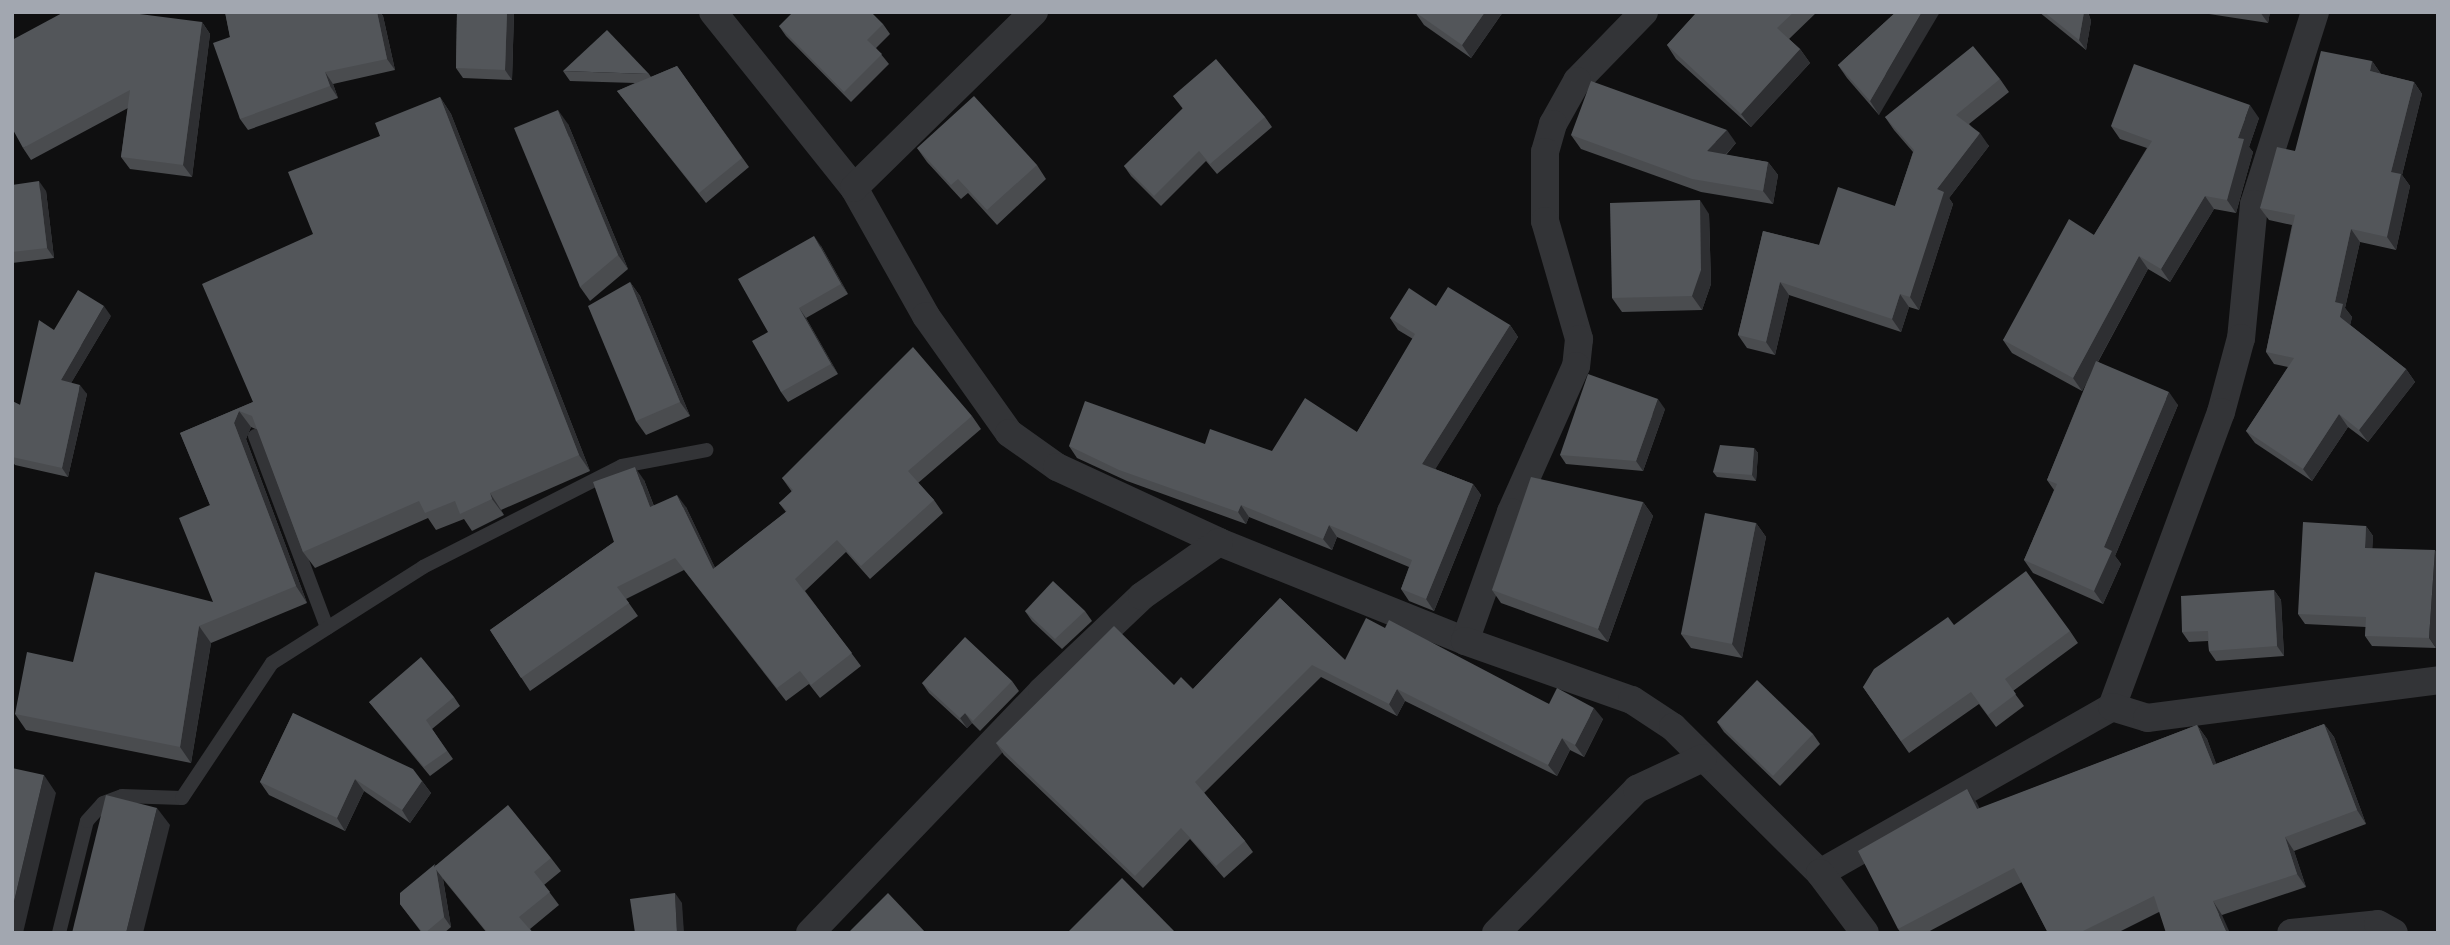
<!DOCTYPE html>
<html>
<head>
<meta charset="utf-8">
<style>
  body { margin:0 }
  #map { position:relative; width:2450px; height:945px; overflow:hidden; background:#0f0f10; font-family:Commissioner,sans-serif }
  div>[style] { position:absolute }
  .service>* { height:14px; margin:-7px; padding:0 7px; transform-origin:7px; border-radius:7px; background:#333437 }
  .minor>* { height:28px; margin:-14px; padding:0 14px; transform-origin:14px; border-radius:14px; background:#333437 }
  .wall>* { inset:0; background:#4a4c4f }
  .shaded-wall>* { inset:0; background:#2e2f32 }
  .building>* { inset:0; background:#53565a }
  span { translate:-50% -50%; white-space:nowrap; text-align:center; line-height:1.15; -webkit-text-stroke:6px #0a0a0b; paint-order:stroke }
  .frame { position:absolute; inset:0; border:14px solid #a2a7b0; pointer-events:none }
</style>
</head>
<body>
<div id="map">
  <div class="service">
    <div style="left:255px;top:436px;width:205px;rotate:69.4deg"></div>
    <div style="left:59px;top:933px;width:115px;rotate:-76deg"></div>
    <div style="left:87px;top:821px;width:24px;rotate:-48deg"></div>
    <div style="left:103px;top:803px;width:20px;rotate:-20deg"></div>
    <div style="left:122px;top:796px;width:60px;rotate:1.9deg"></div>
    <div style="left:182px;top:798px;width:162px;rotate:-56.3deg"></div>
    <div style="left:272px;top:663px;width:179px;rotate:-32.4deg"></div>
    <div style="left:423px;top:567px;width:223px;rotate:-26.9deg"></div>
    <div style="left:622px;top:466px;width:86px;rotate:-10.7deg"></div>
  </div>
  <div class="minor">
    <div style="left:713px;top:12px;width:226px;rotate:51.3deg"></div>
    <div style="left:854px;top:188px;width:147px;rotate:60.6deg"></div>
    <div style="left:926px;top:316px;width:143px;rotate:54.6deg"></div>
    <div style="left:1009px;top:433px;width:59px;rotate:35.3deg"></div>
    <div style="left:1057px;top:467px;width:179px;rotate:24.8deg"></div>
    <div style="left:1219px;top:542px;width:265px;rotate:21.9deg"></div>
    <div style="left:1644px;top:12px;width:96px;rotate:134.2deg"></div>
    <div style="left:1577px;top:81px;width:49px;rotate:119.2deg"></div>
    <div style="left:1553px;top:124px;width:29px;rotate:106deg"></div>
    <div style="left:1545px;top:152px;width:69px;rotate:90deg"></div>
    <div style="left:1545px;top:221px;width:123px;rotate:73.9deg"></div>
    <div style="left:1579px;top:339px;width:27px;rotate:96deg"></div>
    <div style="left:1576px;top:366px;width:160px;rotate:114deg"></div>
    <div style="left:1511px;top:512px;width:137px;rotate:109.6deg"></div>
    <div style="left:1465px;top:641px;width:177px;rotate:19.5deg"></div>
    <div style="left:1632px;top:700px;width:49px;rotate:33.4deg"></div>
    <div style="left:1673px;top:727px;width:207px;rotate:44.8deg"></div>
    <div style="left:1820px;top:873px;width:336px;rotate:-29.6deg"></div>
    <div style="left:2315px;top:12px;width:201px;rotate:107.6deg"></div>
    <div style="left:2254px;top:204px;width:135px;rotate:95.5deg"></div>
    <div style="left:2241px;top:338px;width:77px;rotate:105.1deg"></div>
    <div style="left:2221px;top:412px;width:314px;rotate:110.3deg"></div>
    <div style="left:2112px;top:707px;width:37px;rotate:17deg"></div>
    <div style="left:2147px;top:718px;width:293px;rotate:-7.4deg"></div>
    <div style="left:854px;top:188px;width:252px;rotate:-44.4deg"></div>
    <div style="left:1820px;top:873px;width:75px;rotate:53.1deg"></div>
    <div style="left:810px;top:933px;width:335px;rotate:-46.2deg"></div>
    <div style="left:1042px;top:691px;width:138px;rotate:-43.5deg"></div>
    <div style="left:1142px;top:596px;width:94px;rotate:-35deg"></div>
    <div style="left:1496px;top:933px;width:202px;rotate:-45.6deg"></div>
    <div style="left:1637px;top:789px;width:73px;rotate:-25.2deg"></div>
    <div style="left:2291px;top:933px;width:87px;rotate:-5.9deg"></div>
    <div style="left:2378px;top:924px;width:18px;rotate:29deg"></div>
  </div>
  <div class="wall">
    <div style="clip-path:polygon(225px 12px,380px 12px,383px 16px,395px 70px,333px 84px,338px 98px,248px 130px,240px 119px,230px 37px)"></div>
    <div style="clip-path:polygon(457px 12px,514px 12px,512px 80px,463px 78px,456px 68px)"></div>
    <div style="clip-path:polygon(1415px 12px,1503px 12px,1471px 58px,1424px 25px)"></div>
    <div style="clip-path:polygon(1697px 12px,1817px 12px,1789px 39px,1800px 49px,1810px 63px,1751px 127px,1676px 59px,1667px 45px)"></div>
    <div style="clip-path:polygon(1896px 12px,1879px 115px,1847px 78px,1838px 65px)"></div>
    <div style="clip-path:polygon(2039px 12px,2088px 12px,2091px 21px,2086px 50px)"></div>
    <div style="clip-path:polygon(2196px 12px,2270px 12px,2268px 23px)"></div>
    <div style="clip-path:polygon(202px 22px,210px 34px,192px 177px,130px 169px,121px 157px,128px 108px,31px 160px,23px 148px)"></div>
    <div style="clip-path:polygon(883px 24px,890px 34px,876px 48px,889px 64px,851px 102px,786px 36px,779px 26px)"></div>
    <div style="clip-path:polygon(2372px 61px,2381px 74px,2414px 82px,2422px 94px,2402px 175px,2410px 186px,2396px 250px,2360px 242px,2345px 308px,2352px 317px,2350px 325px,2406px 369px,2415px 382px,2368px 442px,2348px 427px,2312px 481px,2255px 443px,2246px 431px,2288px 367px,2274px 364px,2266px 352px,2292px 225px,2269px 220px,2260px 208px,2295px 151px)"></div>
    <div style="clip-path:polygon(677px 66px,749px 167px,706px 203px,617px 91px,635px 83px,570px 81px,563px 71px,649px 74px,651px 77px)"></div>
    <div style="clip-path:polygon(2000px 79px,2009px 92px,1969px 124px,1989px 146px,1949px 198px,1953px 204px,1919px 310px,1909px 307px,1901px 332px,1789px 295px,1775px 355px,1747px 348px,1738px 335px,1763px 231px,1819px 245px,1895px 206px,1913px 152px,1894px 130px,1885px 117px)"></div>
    <div style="clip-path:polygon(1173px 96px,1265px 117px,1272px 127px,1217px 174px,1206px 161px,1161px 206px,1131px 176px,1124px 166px,1183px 109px)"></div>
    <div style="clip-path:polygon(440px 97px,451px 114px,590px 471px,501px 510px,504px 515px,472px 531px,464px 519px,436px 530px,428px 518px,315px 568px,303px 552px,258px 430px,251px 427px,246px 439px,307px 603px,211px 643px,191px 763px,26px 730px,15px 714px,73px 662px,213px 602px,210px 505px,180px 433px,253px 402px,313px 234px,380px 136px)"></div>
    <div style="clip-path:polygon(2259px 118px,2249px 147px,2253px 152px,2236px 213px,2214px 209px,2170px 282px,2148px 269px,2098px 362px,2178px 405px,2115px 556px,2121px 564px,2103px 604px,2033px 573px,2024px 560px,2054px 490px,2047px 480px,2088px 379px,2082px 391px,2012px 353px,2003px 340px,2094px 235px,2147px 148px,2120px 139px,2111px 126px)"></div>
    <div style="clip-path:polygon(568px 124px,628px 269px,590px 301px,580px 287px)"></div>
    <div style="clip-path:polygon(1571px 135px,1736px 143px,1726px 155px,1768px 162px,1778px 175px,1773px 204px,1701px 192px,1581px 149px)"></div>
    <div style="clip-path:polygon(917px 148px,1037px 165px,1046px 179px,997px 225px,968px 193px,961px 199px,927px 162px)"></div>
    <div style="clip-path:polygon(12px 185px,46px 191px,54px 258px,12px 263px)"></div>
    <div style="clip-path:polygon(1709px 214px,1711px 284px,1702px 310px,1622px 312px,1612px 298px)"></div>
    <div style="clip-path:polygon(821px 246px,848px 294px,806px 318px,838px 374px,788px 402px,781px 392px,768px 332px)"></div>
    <div style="clip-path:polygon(630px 282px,640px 296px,690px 416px,646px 435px,636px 421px)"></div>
    <div style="clip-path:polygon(1436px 306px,1510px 325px,1518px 337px,1435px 469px,1473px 484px,1481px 495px,1434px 611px,1409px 601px,1401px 589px,1409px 567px,1337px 537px,1332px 550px,1249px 517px,1246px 524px,1127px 481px,1077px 458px,1069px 446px,1272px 451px,1357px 432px,1413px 339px,1398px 330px,1390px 318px)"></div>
    <div style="clip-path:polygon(111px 316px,71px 383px,87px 394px,68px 477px,15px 465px,12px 461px,12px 401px,20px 405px)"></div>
    <div style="clip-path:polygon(1665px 409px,1643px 471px,1566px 464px,1560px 455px)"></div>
    <div style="clip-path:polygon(972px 416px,981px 429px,918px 483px,934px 500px,943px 513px,870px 579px,846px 552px,805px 591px,861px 666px,820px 698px,809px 684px,786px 701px,684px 570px,626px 599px,638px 616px,530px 691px,490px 630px,614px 542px,644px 480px,654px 506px,686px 507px,715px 568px,786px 512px,779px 503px,792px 492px,782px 478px)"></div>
    <div style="clip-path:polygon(1754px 448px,1758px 453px,1756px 481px,1717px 477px,1713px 472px)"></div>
    <div style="clip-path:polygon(1643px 502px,1653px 516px,1608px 642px,1501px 603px,1492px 590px)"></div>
    <div style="clip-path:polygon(1756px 523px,1766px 537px,1742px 658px,1691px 648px,1681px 634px)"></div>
    <div style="clip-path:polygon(2366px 526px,2373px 536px,2372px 549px,2436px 648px,2372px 646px,2365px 636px,2366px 627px,2305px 624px,2298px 614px)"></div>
    <div style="clip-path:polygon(2274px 590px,2281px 600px,2284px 656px,2216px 661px,2209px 651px,2208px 641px,2189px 642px,2182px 632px)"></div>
    <div style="clip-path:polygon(1280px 598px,1345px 660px,1549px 704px,1603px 719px,1584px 757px,1570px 750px,1557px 776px,1405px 701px,1397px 716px,1321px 677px,1204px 793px,1245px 841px,1253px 852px,1224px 878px,1190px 839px,1143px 888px,1004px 755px,996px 743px,1174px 685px,1193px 689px)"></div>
    <div style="clip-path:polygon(1025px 611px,1085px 611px,1092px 621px,1062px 649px,1032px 621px)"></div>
    <div style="clip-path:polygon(1954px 625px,2070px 631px,2078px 643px,2013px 691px,2024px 706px,1996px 727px,1979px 704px,1909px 753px,1863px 687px)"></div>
    <div style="clip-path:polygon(1012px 681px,1019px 691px,980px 731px,972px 723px,967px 728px,929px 693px,922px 683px)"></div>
    <div style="clip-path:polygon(454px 697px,460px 706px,432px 729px,453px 759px,430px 776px,369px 702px)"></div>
    <div style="clip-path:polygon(293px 713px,422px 781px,431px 793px,410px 823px,364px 791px,345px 831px,269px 795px,260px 782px)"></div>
    <div style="clip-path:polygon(1717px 722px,1813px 734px,1820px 744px,1780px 786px,1724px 732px)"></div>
    <div style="clip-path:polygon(2324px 724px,2334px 737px,2366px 824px,2294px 851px,2306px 887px,2222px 915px,2159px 912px,2117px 933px,2048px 933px,2022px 882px,1926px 933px,1901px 933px,1898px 929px,1967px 789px,1979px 809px,2197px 725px,2207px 739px,2216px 764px)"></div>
    <div style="clip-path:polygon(551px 858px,561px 871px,544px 885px,559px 905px,530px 929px,533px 933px,487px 933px,443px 879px,451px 927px,444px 933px,422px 933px,400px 904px,436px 865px)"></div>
  </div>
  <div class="shaded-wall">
    <div style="clip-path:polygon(377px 12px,380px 12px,383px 16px,395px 70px,387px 59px)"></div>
    <div style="clip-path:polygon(507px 12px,514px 12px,512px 80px,505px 70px)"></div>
    <div style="clip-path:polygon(1485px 12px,1503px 12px,1471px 58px,1462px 45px)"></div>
    <div style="clip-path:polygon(1922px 12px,1940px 12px,1879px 115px,1870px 101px)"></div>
    <div style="clip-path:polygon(2084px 12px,2088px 12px,2091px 21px,2086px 50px,2079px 40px)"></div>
    <div style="clip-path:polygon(2260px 12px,2270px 12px,2268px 23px)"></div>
    <div style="clip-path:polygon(202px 22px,210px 34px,192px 177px,183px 165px)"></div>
    <div style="clip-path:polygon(1800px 49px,1810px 63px,1751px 127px,1741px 114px)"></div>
    <div style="clip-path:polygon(2372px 61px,2381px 74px,2370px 71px)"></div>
    <div style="clip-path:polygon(325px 72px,333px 84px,338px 98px,330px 86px)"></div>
    <div style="clip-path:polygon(2414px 82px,2422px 94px,2402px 175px,2410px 186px,2396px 250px,2387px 237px,2391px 172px)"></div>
    <div style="clip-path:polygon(440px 97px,451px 114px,590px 471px,579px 455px)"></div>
    <div style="clip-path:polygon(2250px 105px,2259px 118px,2249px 147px,2253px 152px,2236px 213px,2227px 200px,2238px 138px)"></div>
    <div style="clip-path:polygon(558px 110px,568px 124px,628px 269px,618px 255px)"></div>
    <div style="clip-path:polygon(1727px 130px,1736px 143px,1716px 165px,1707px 151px)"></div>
    <div style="clip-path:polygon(1980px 133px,1989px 146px,1949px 198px,1953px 204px,1919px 310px,1910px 297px,1937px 189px)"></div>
    <div style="clip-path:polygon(1768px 162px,1778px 175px,1773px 204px,1763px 191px)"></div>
    <div style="clip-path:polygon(39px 181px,46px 191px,54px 258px,47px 248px)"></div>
    <div style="clip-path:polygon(2205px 196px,2214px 209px,2170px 282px,2161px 269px)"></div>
    <div style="clip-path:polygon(1700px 200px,1709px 214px,1711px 284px,1702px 310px,1692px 296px)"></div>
    <div style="clip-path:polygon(2351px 229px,2360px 242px,2345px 308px,2352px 317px,2349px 330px,2340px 317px,2335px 302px)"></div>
    <div style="clip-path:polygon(814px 236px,821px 246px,848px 294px,841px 284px)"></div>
    <div style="clip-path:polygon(2139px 256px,2148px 269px,2082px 391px,2073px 378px)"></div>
    <div style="clip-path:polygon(630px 282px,640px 296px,690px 416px,680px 402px)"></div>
    <div style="clip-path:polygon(1780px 282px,1789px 295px,1775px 355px,1766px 342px)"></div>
    <div style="clip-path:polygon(1900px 294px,1909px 307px,1901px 332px,1892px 319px)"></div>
    <div style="clip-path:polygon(104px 306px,111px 316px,67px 390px,61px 380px)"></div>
    <div style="clip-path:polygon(799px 308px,806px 318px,838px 374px,831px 364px)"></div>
    <div style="clip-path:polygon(1510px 325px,1518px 337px,1431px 476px,1422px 464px)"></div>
    <div style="clip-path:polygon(2406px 369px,2415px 382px,2368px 442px,2359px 430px)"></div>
    <div style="clip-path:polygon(80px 385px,87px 394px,68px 477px,62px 468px)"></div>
    <div style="clip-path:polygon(2169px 392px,2178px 405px,2115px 556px,2121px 564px,2103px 604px,2094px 591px,2104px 547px)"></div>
    <div style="clip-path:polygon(1658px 399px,1665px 409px,1643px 471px,1636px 461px)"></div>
    <div style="clip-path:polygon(239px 411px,251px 427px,246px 439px,307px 603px,296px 586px,234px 423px)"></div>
    <div style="clip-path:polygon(2339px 414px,2348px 427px,2312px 481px,2303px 469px)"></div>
    <div style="clip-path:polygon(1754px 448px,1758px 453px,1756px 481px,1752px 475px)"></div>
    <div style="clip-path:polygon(635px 467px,644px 480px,659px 520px,650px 507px)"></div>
    <div style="clip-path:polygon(1473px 484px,1481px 495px,1434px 611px,1426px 599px)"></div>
    <div style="clip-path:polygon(490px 493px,501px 510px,504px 515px,492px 499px)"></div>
    <div style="clip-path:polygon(677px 495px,686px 507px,722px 582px,713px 569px)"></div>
    <div style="clip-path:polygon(1643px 502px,1653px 516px,1608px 642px,1598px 629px)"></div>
    <div style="clip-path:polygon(1241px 505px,1249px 517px,1246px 524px,1238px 512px)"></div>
    <div style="clip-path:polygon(1756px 523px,1766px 537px,1742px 658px,1732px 644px)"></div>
    <div style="clip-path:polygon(1329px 525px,1337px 537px,1332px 550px,1323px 539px)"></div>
    <div style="clip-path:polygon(2366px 526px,2373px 536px,2372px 558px,2365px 548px)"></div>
    <div style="clip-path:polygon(2435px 550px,2438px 554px,2438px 622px,2436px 648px,2429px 638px)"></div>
    <div style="clip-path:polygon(2274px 590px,2281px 600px,2284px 656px,2277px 646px)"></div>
    <div style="clip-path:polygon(199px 626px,211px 643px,191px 763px,180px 747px)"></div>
    <div style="clip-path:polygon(1397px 689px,1405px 701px,1397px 716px,1389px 704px)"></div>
    <div style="clip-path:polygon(1594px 708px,1603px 719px,1584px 757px,1575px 745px)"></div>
    <div style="clip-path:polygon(965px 713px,972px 723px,967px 728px,960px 718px)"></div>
    <div style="clip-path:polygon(2324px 724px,2334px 737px,2366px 824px,2357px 810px)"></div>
    <div style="clip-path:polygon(2197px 725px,2207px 739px,2222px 779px,2213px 765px)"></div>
    <div style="clip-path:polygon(1562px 738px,1570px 750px,1557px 776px,1548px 765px)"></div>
    <div style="clip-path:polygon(44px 775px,56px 793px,23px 933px,12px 933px,12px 910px)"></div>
    <div style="clip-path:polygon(355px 779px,364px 791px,345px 831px,337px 818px)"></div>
    <div style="clip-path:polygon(422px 781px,431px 793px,410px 823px,402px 810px)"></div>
    <div style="clip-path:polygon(1967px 789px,1977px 803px,1987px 823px,1977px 809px)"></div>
    <div style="clip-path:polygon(157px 808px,170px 825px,143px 933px,126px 933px)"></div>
    <div style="clip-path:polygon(2285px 837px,2294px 851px,2306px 887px,2297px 874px)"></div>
    <div style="clip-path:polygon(436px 869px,443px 879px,451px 927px,444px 917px)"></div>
    <div style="clip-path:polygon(675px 893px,682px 903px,684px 933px,677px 933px)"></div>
    <div style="clip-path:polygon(2213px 901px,2222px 915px,2230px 933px,2227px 933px)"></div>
  </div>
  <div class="building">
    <div style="clip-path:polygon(64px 12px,124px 12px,202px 22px,183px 165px,121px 157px,130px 90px,23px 148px,12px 128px,12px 40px)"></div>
    <div style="clip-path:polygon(225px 12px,377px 12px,387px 59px,325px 72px,330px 86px,240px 119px,213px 43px,230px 37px)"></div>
    <div style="clip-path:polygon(457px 12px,507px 12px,505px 70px,456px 68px)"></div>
    <div style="clip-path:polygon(793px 12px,871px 12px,883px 24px,867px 40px,882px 54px,844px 92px,779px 26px)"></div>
    <div style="clip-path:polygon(1415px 12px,1485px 12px,1462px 45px)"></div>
    <div style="clip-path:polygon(1697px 12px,1794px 12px,1777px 28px,1800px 49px,1741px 114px,1667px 45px)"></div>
    <div style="clip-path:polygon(1896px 12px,1922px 12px,1870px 101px,1838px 65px)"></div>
    <div style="clip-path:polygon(2044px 12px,2084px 12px,2079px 40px)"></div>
    <div style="clip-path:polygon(607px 30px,649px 74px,563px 71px)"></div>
    <div style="clip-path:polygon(1973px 46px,2000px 79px,1956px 115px,1980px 133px,1937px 189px,1944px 192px,1910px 297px,1900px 294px,1892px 319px,1780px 282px,1766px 342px,1738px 335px,1763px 231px,1819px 245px,1838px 187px,1895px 206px,1914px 150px,1885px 117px)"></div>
    <div style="clip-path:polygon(2321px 51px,2372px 61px,2370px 71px,2414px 82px,2391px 172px,2401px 174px,2387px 237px,2351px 229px,2335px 302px,2343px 304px,2340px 317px,2406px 369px,2359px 430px,2339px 414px,2303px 469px,2246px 431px,2294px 358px,2266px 352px,2295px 215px,2260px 208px,2277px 147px,2295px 151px)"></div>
    <div style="clip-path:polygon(1216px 59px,1265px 117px,1210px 164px,1199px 151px,1154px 196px,1124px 166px,1183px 108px,1173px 96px)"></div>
    <div style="clip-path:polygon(2134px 64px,2250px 105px,2238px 138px,2244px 139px,2227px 200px,2205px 196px,2161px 269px,2139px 256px,2073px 378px,2003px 340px,2069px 219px,2094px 235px,2152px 141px,2111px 126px)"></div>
    <div style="clip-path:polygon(677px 66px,742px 158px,699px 193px,617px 91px)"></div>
    <div style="clip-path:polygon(1591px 81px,1727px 130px,1707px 151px,1768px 162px,1763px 191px,1692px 179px,1571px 135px)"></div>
    <div style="clip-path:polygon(974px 96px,1037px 165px,987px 210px,958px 179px,951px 185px,917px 148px)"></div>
    <div style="clip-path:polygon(440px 97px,579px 455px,490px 493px,492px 499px,460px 514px,455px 501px,425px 513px,419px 501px,303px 552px,252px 416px,239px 411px,234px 423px,296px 586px,199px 626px,180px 747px,15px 714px,27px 652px,73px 662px,95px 572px,213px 602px,179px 518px,210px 505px,180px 433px,253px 402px,202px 284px,313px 234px,288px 172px,380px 136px,375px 123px)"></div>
    <div style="clip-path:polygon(558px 110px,618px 255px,580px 287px,514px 128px)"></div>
    <div style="clip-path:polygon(39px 181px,47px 248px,12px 252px,12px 185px)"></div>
    <div style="clip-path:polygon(1700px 200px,1701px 270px,1692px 296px,1612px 298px,1610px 203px)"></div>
    <div style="clip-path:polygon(814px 236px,841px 284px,799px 308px,831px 364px,781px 392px,752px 341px,768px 332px,738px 279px)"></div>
    <div style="clip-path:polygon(630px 282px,680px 402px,636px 421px,588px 306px)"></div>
    <div style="clip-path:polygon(1448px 287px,1510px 325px,1422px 464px,1473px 484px,1426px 599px,1401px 589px,1412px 560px,1329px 525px,1323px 539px,1241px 505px,1238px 512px,1119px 470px,1069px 446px,1085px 401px,1205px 444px,1210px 429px,1272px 451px,1305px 398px,1357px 432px,1415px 334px,1390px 318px,1409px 288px,1436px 306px)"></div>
    <div style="clip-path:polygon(78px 290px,104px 306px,61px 380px,80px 385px,62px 468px,12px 457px,12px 401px,20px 405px,39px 320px,54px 330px)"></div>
    <div style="clip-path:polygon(913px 347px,972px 416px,908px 471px,934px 500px,861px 566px,837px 540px,795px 579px,852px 653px,811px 685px,800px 671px,777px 688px,675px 558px,617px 587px,629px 603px,521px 678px,490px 630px,614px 542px,593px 482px,635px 467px,650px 507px,677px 495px,713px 569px,787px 511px,779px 503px,793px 490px,782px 478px)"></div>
    <div style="clip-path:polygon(2096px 361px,2169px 392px,2104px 547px,2112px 551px,2094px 591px,2024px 560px,2057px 484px,2047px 480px)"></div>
    <div style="clip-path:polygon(1588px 374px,1658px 399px,1636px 461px,1560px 455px)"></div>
    <div style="clip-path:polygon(1720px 445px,1754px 448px,1752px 475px,1713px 472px)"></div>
    <div style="clip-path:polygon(1531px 477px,1643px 502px,1598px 629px,1492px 590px)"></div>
    <div style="clip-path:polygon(1705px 513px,1756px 523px,1732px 644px,1681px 634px)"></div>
    <div style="clip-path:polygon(2303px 522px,2366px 526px,2365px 548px,2435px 550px,2429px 638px,2365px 636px,2366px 617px,2298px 614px)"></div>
    <div style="clip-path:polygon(2026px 571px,2070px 631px,2005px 679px,2016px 694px,1988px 715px,1971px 692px,1901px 741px,1863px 687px,1874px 669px,1948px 617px,1954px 625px)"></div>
    <div style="clip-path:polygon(1053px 581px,1085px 611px,1055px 639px,1025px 611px)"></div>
    <div style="clip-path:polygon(2274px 590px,2277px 646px,2209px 651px,2208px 631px,2182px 632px,2181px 596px)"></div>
    <div style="clip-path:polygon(1280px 598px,1345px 660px,1366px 618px,1385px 628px,1389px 620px,1549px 704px,1557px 688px,1594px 708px,1575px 745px,1562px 738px,1548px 765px,1397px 689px,1389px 704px,1312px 665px,1195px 782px,1245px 841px,1216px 866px,1181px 828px,1135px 876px,996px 743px,1114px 626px,1174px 685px,1181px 677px,1193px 689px)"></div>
    <div style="clip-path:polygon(965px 637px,1012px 681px,973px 721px,965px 713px,960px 718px,922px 683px)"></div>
    <div style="clip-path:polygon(421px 657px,454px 697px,426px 720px,447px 751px,424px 767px,369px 702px)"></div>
    <div style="clip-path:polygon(1757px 680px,1813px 734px,1773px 776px,1717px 722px)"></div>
    <div style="clip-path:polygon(293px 713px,413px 769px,422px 781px,402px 810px,355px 779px,337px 818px,260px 782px)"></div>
    <div style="clip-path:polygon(2324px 724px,2357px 810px,2285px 837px,2297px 874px,2213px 901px,2227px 933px,2166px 933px,2154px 896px,2079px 933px,2048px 933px,2014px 868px,1898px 929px,1858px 851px,1967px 789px,1977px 809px,2197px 725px,2213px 765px)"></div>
    <div style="clip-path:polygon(12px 768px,44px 775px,12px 910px)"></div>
    <div style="clip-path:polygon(106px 795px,157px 808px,126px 933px,72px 933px)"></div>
    <div style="clip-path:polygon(508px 805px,551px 858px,534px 872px,550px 892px,519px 917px,533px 933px,488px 933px,434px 867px)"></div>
    <div style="clip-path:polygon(435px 864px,434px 867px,436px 868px,444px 917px,425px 933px,423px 933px,400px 904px,400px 893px)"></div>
    <div style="clip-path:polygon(1122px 878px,1174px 931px,1172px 933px,1067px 933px)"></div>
    <div style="clip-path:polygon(675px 893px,677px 933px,635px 933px,630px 899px)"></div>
    <div style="clip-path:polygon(888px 893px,926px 933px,848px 933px)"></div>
  </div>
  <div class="frame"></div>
</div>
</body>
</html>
